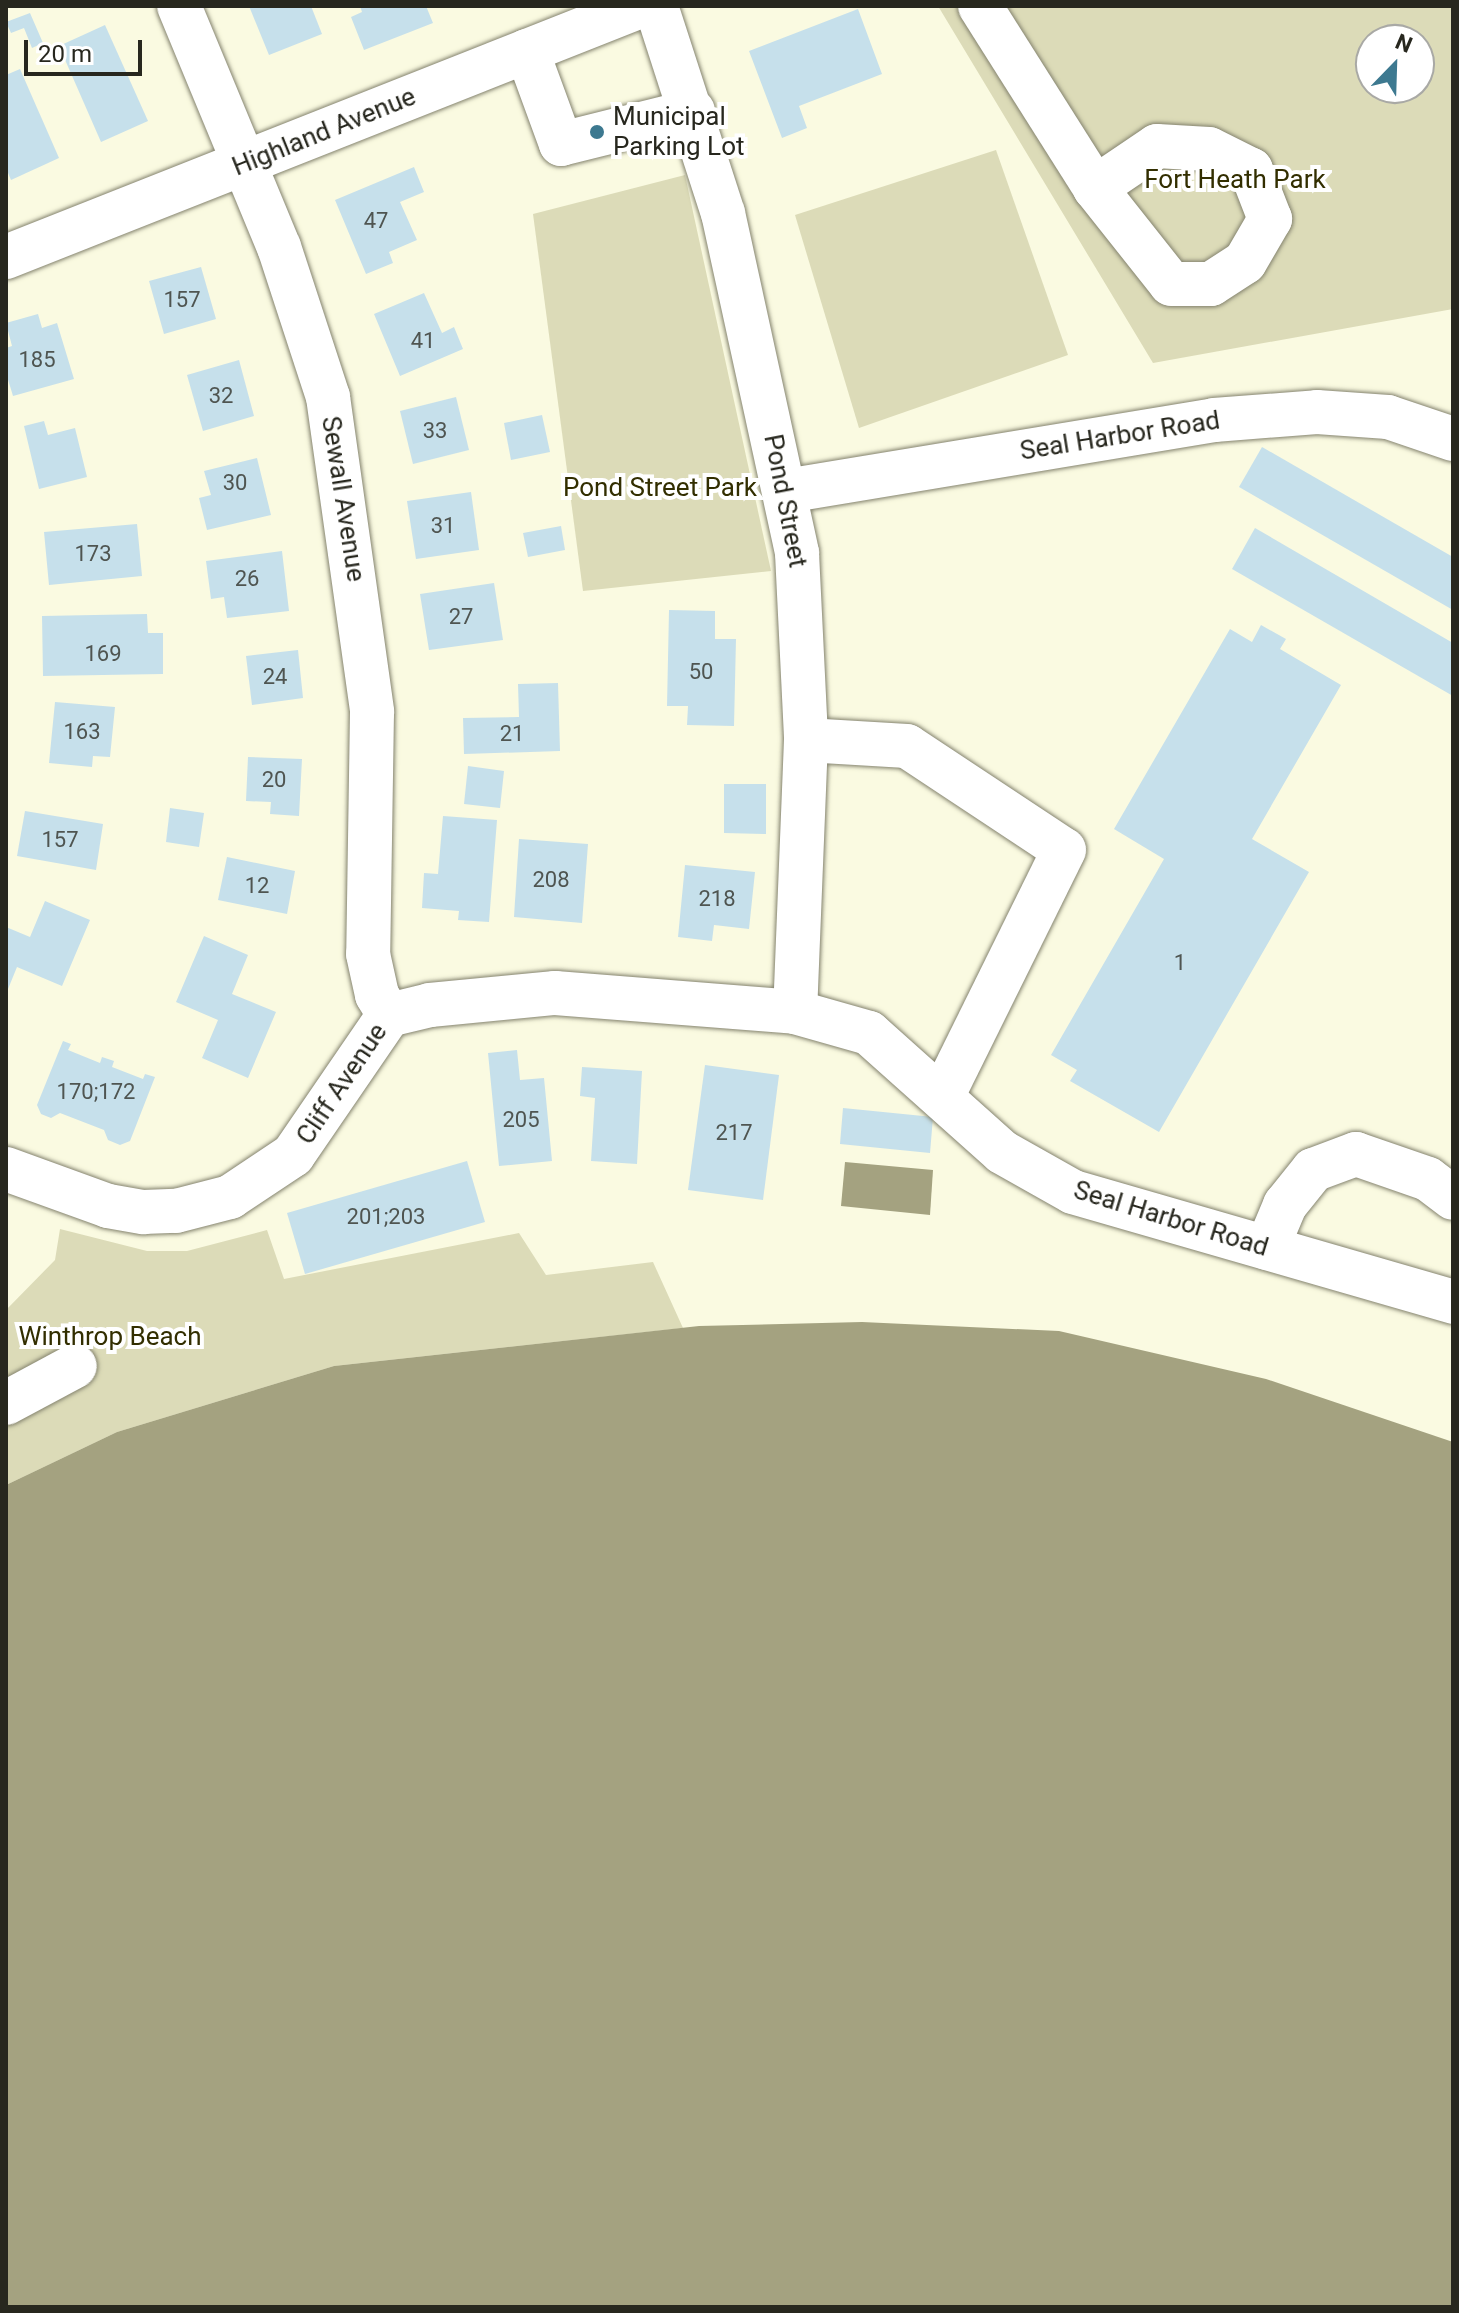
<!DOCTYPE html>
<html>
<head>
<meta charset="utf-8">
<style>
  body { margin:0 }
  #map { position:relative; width:1459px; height:2313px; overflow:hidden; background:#fafae1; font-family:Roboto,sans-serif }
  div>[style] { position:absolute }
  .green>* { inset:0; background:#dcdbb8 }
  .water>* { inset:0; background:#a4a280 }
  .building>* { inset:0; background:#c6e0eb }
  .roads { filter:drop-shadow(0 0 2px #84836e) drop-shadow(0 0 2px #84836e) }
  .minor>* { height:44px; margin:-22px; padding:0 22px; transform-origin:22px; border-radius:22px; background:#fff }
  .dots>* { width:22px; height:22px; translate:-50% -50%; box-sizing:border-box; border:4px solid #fff; border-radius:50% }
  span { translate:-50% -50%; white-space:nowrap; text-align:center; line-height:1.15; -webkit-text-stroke:8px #fff; paint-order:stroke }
  .number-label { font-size:22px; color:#4f5551 }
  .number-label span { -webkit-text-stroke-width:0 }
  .poi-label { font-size:26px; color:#27271e }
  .left { translate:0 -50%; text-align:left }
  .street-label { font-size:26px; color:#27271e }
  .park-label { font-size:26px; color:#322e00 }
  .frame { position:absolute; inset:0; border:8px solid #27271e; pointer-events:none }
  .north { position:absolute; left:1355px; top:24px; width:80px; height:80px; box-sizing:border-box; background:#fff; border:2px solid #a9a9a5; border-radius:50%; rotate:23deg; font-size:22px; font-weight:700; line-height:32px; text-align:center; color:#27271e }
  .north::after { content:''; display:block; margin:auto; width:28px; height:36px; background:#3d7990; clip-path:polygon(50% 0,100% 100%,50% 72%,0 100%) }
  .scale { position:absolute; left:24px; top:40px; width:118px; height:36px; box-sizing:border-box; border:4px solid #27271e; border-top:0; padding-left:10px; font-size:24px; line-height:28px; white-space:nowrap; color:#27271e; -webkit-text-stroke:6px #fff; paint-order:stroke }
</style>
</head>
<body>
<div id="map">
  <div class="green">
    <div style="clip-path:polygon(evenodd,938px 6px,1453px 6px,1453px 309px,1153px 363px,938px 6px,1371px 40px,1419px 40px,1419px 88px,1371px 88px,1371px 40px)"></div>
    <div style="clip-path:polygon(996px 150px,1068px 355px,859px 428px,795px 215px)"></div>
    <div style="clip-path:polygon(685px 175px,771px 571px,583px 591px,533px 214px)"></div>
    <div style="clip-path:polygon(60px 1229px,147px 1251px,187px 1251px,267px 1230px,284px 1279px,519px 1233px,546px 1275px,653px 1262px,683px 1328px,334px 1366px,117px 1432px,6px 1485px,6px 1310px,55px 1260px)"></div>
  </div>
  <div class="water">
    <div style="clip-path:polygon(845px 1162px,933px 1170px,930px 1215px,841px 1206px)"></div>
    <div style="clip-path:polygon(862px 1322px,1059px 1331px,1266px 1379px,1453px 1442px,1453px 2307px,6px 2307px,6px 1485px,117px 1432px,334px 1366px,699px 1326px)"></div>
  </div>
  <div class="building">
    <div style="clip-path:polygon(249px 6px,311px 6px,322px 34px,269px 55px)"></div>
    <div style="clip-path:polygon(360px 6px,426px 6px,433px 23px,364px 50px,351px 17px,362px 12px)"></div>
    <div style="clip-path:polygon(858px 9px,882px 74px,799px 106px,807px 128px,782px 138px,749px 51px)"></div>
    <div style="clip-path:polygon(30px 13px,43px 43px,32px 48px,24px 28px,11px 33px,6px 22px)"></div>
    <div style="clip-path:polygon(105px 25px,148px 121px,101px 142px,59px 46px)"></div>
    <div style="clip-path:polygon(20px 69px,59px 158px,11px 180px,6px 168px,6px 75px)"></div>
    <div style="clip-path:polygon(414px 167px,424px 192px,400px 202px,417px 240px,389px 252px,393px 263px,366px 274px,335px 200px)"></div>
    <div style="clip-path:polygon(201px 267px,216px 319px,164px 334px,149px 281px)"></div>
    <div style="clip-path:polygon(424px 293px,442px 333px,454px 327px,463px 349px,400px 376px,374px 314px)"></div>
    <div style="clip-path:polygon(38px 314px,42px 328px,57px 323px,74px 379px,13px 396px,6px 373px,6px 348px,12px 346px,6px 323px)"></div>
    <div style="clip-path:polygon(239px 360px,254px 416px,203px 431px,187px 375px)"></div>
    <div style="clip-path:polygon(456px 397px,469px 450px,413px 464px,400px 411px)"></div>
    <div style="clip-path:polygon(542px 415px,550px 452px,511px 460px,504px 423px)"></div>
    <div style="clip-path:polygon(44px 421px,48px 435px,75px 428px,87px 477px,39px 489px,24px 426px)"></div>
    <div style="clip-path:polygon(1262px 447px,1453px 557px,1453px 610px,1239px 487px)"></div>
    <div style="clip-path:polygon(257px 458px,271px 515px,207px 530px,199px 498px,211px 495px,204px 471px)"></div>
    <div style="clip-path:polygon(471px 492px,479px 550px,416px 559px,407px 501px)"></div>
    <div style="clip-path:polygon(137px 524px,142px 576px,49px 585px,44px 532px)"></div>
    <div style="clip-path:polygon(561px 526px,565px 550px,528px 557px,523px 533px)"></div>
    <div style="clip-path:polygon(1255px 528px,1453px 643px,1453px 696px,1232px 569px)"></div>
    <div style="clip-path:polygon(282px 551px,289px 611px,227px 618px,224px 597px,211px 599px,206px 561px)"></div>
    <div style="clip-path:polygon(494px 583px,503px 640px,429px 650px,420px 594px)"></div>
    <div style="clip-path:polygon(669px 610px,715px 611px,715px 639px,736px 639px,734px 726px,687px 725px,688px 706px,667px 706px)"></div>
    <div style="clip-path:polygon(147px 614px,148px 633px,163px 633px,163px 674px,43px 676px,42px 616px)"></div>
    <div style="clip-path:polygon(1261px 625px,1286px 639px,1280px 649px,1341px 685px,1252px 839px,1309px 872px,1159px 1132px,1070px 1081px,1077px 1070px,1051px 1055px,1164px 859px,1114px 829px,1230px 629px,1252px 642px)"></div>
    <div style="clip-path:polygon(298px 650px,303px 698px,252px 705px,246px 656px)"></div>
    <div style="clip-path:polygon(558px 683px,560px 751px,464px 754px,463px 718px,519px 717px,518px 684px)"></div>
    <div style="clip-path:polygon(55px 702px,115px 707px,110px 757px,93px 756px,92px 767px,49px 763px)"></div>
    <div style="clip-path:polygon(248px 757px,302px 759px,299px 816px,270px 814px,271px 802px,246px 801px)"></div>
    <div style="clip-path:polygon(468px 766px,504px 771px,500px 808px,464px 804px)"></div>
    <div style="clip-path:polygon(724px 784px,766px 784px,766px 834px,724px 833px)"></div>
    <div style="clip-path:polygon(170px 808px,204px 813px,199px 847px,166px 842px)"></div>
    <div style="clip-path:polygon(25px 811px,103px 824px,96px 870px,17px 856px)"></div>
    <div style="clip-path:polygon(443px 816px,497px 820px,489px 922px,458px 920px,459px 911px,422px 908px,424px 873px,438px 874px)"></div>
    <div style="clip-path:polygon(519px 839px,588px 844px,582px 923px,514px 917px)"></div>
    <div style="clip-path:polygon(227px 857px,295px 871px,287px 914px,218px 900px)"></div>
    <div style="clip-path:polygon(685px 865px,755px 872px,749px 929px,714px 925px,712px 941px,678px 937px)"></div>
    <div style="clip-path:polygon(45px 901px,90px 920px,62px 986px,17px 967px,6px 994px,6px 927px,30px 937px)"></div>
    <div style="clip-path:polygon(204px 936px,248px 955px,232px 994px,276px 1012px,248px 1078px,202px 1058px,218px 1020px,176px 1002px)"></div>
    <div style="clip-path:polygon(63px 1041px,71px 1044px,68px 1050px,100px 1063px,102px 1057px,114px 1061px,112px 1067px,143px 1079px,145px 1074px,155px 1077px,130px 1141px,120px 1145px,108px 1140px,104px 1130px,60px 1113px,51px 1118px,41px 1114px,37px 1105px)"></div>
    <div style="clip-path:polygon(517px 1050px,520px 1080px,544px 1078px,552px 1161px,499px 1166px,488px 1053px)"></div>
    <div style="clip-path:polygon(705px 1065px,779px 1075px,763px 1200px,688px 1190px)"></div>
    <div style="clip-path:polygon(582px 1067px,642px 1071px,637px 1164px,591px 1161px,595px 1098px,580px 1096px)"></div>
    <div style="clip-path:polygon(843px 1108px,933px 1117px,930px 1153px,840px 1144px)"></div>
    <div style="clip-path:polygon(467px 1161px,485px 1222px,305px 1274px,287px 1213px)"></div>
  </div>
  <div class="roads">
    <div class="minor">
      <div style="left:179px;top:6px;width:261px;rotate:67.5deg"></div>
      <div style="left:279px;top:247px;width:158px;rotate:71.9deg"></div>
      <div style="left:328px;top:397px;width:318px;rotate:82deg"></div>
      <div style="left:372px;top:712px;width:242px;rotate:90.9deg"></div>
      <div style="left:368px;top:954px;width:42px;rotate:77.6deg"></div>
      <div style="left:377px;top:995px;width:23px;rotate:59deg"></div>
      <div style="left:656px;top:6px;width:218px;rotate:72.1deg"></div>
      <div style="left:723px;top:213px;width:348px;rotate:77.7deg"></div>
      <div style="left:797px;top:553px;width:187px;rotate:87.2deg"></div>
      <div style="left:806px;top:740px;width:272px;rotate:92.3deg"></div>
      <div style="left:980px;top:6px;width:215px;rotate:57.7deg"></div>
      <div style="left:1095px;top:188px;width:122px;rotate:51.6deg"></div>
      <div style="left:1171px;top:284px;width:40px"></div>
      <div style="left:1211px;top:284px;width:40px;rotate:-32.9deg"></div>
      <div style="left:1245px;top:262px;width:50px;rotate:-59.8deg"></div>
      <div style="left:1270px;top:219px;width:53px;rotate:-111.2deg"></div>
      <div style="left:1251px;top:170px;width:47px;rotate:-153.4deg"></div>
      <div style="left:1209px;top:149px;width:52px;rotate:-176.7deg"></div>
      <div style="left:1157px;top:146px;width:75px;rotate:145.9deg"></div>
      <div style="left:527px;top:51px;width:99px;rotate:69.9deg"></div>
      <div style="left:561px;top:144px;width:136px;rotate:-14deg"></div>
      <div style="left:6px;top:257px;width:683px;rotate:-21.57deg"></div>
      <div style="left:786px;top:491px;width:434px;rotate:-9.4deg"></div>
      <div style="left:1214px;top:420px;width:103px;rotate:-4.4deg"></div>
      <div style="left:1317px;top:412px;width:71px;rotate:4deg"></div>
      <div style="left:1388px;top:417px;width:69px;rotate:18.7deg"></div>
      <div style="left:806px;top:740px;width:101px;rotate:3.4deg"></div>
      <div style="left:907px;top:746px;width:188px;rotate:33.5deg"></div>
      <div style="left:1064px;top:850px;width:273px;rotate:116.3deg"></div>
      <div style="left:6px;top:1169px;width:109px;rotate:19.9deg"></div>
      <div style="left:108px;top:1206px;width:36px;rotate:10deg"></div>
      <div style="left:143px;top:1212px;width:33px;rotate:-2deg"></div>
      <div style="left:176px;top:1211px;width:56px;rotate:-14.5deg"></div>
      <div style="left:230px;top:1197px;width:76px;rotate:-33.7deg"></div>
      <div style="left:293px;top:1155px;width:170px;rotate:-55.6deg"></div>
      <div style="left:389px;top:1015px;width:42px;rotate:-13.7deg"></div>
      <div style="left:430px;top:1005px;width:126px;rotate:-5.5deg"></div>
      <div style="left:555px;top:993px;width:241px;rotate:4.5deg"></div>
      <div style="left:795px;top:1012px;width:77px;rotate:15.8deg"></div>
      <div style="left:869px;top:1033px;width:178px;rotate:41.8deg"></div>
      <div style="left:1002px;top:1152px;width:81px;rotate:29.4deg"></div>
      <div style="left:1073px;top:1192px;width:396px;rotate:16.1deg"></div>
      <div style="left:1267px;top:1248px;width:47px;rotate:-67.3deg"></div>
      <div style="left:1285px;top:1205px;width:45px;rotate:-51.3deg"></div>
      <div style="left:1313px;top:1170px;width:46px;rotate:-20.4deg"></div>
      <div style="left:1356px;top:1154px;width:76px;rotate:19.1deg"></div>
      <div style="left:1428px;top:1179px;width:31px;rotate:37deg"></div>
      <div style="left:6px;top:1403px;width:78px;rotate:-28.2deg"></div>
    </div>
  </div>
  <div class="dots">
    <div style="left:597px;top:132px;background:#3d7990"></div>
  </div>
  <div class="number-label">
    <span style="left:376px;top:221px">47</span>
    <span style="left:182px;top:300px">157</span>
    <span style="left:423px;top:341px">41</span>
    <span style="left:37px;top:360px">185</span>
    <span style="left:221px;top:396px">32</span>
    <span style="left:435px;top:431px">33</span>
    <span style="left:235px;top:483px">30</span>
    <span style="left:443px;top:526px">31</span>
    <span style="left:93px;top:554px">173</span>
    <span style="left:247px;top:579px">26</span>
    <span style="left:461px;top:617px">27</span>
    <span style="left:103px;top:654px">169</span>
    <span style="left:701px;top:672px">50</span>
    <span style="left:275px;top:677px">24</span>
    <span style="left:82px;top:732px">163</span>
    <span style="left:512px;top:734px">21</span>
    <span style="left:274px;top:780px">20</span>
    <span style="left:60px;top:840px">157</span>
    <span style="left:551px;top:880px">208</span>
    <span style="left:257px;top:886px">12</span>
    <span style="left:717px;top:899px">218</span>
    <span style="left:1180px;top:963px">1</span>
    <span style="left:96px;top:1092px">170;172</span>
    <span style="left:521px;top:1120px">205</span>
    <span style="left:734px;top:1133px">217</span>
    <span style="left:386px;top:1217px">201;203</span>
  </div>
  <div class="poi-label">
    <span class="left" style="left:613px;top:132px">Municipal<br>Parking Lot</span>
  </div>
  <div class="street-label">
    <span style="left:324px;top:132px;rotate:-22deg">Highland Avenue</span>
    <span style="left:1120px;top:436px;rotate:-9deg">Seal Harbor Road</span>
    <span style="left:343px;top:499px;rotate:81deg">Sewall Avenue</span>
    <span style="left:785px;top:501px;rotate:79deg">Pond Street</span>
    <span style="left:342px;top:1084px;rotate:-56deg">Cliff Avenue</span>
    <span style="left:1171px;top:1219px;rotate:17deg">Seal Harbor Road</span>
  </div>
  <div class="park-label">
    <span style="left:1235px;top:180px">Fort Heath Park</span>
    <span style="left:660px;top:488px">Pond Street Park</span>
    <span style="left:110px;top:1337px">Winthrop Beach</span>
  </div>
  <div class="frame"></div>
  <div class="north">N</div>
  <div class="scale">20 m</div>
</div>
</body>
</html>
